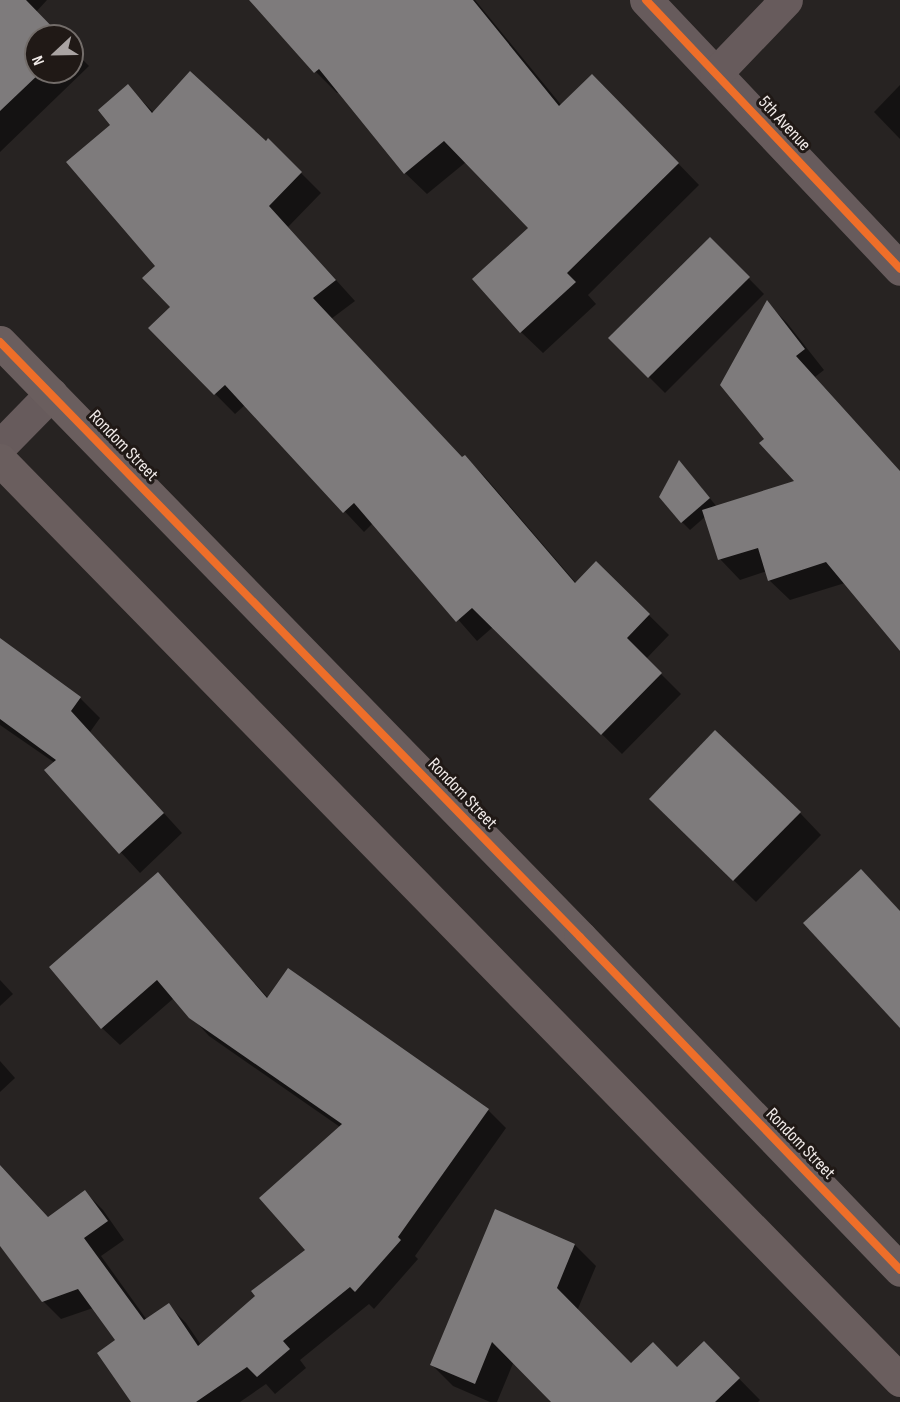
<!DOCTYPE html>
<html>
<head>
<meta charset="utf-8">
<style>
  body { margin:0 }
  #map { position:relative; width:900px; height:1402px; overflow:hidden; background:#272322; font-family:"Sofia Sans Condensed",sans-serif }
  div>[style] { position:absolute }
  .shadow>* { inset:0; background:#0007 }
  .building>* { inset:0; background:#7e7b7c }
  .street>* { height:33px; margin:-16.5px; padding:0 16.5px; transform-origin:16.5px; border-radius:16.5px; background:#675b5c }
  .secondary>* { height:33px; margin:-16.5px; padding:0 16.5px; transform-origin:16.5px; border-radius:16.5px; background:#6a5e5e }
  .cycleway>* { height:8px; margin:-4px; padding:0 4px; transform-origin:4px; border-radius:4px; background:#ee6e29 }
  span { translate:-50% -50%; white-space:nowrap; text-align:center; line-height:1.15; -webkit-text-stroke:6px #201916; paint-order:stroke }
  .street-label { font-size:18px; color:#f0eae8 }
  .north { position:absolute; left:24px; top:24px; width:60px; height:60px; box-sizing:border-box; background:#201916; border:2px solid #736d6a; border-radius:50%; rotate:248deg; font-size:16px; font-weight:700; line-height:24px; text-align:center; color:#f0eae8 }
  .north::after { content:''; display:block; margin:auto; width:21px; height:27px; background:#aaa4a3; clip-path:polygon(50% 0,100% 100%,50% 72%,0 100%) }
</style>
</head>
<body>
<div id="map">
  <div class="shadow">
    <div style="clip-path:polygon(0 0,47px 0,36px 12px,59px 36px,36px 36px,36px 72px,72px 72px,72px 49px,89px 66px,0 152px)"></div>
    <div style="clip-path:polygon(251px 0,475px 0,562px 106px,614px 97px,699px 185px,588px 295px,596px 304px,543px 353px,521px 332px,530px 228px,466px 162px,427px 194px,405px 173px,339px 92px,337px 93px,316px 72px)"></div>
    <div style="clip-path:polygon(900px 85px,900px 139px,874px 112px)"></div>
    <div style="clip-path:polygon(128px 86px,154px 113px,266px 143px,268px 140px,321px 193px,288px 227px,355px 301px,331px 319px,463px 459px,465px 457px,485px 477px,576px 583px,596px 563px,669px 635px,646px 659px,681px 694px,622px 754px,493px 627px,477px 641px,373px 523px,364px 532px,245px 405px,235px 414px,150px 328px,172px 307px,113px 125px)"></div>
    <div style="clip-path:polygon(710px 239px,764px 294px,665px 393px,610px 338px)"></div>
    <div style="clip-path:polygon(767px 303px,787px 323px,824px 370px,815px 377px,900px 471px,900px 649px,845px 583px,790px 600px,769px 580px,767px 571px,740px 580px,720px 559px,706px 516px,690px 530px,682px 522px,687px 470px,717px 507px,796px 482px,766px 439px)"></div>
    <div style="clip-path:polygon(0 650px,80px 698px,100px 718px,90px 732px,182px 833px,140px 873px,46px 771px,55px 763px,0 725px)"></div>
    <div style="clip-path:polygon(800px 813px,821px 835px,756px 902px,673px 821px)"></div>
    <div style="clip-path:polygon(157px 874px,269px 999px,488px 1110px,506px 1128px,415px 1256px,418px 1259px,374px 1309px,369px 1304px,300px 1360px,306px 1368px,275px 1394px,266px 1384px,240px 1402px,132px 1402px,118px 1341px,93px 1308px,61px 1319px,43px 1301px,0 1244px,0 1165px,49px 1218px,85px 1192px,103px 1210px,124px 1240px,101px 1256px,147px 1320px,168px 1305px,186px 1323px,201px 1345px,307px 1250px,340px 1127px,209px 1036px,174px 998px,120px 1045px,102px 1028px)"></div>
    <div style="clip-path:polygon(0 980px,13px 994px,0 1006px)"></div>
    <div style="clip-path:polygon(0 1061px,15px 1078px,0 1092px)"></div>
    <div style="clip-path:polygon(496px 1211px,575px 1245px,596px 1266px,577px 1311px,631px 1365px,678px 1369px,704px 1343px,760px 1400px,758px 1402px,553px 1402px,514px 1361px,497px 1402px,490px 1402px,453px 1386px,432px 1365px)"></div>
  </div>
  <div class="building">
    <div style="clip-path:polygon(0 0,26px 0,61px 36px,36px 36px,36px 72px,41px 72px,0 111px)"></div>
    <div style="clip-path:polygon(249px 0,473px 0,559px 106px,592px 74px,679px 163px,567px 273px,576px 282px,520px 333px,472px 279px,528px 228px,444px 141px,404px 174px,319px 69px,314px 73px)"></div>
    <div style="clip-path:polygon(190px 71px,266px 141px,268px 138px,302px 172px,269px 206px,336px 280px,313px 298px,462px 457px,465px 455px,575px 583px,596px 561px,650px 614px,627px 638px,662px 673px,601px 735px,472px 608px,456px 622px,354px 503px,343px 513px,225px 385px,214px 395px,148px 328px,170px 307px,142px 278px,155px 266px,66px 162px,110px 125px,98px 110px,128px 84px,152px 113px)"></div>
    <div style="clip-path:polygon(710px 237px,750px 277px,648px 378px,608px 338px)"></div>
    <div style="clip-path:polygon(767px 300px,805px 349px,796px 356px,900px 471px,900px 651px,826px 562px,768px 581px,758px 548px,718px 560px,702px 510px,794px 481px,759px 443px,764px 439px,720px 385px)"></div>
    <div style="clip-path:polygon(679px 460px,710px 498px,681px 523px,659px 497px)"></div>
    <div style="clip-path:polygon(0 638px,81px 697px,71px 711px,164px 813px,119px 854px,44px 770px,56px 760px,0 719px)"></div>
    <div style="clip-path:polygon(715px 730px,801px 812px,733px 881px,649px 799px)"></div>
    <div style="clip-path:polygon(861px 869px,900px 911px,900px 1028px,803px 923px)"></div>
    <div style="clip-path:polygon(158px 872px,267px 998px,288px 968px,489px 1109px,398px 1237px,401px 1240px,355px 1292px,350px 1287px,283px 1341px,290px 1349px,257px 1377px,247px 1367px,196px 1402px,131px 1402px,97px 1353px,115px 1340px,78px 1289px,42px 1302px,0 1246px,0 1165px,48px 1217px,85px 1190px,108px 1221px,84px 1238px,144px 1320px,169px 1303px,198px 1346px,255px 1296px,251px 1291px,305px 1250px,259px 1198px,342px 1124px,189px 1018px,157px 980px,101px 1029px,49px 967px)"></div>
    <div style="clip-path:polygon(495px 1209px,575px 1244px,557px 1288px,631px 1363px,653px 1342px,677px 1367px,704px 1341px,740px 1378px,715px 1402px,551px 1402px,492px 1342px,475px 1384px,430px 1365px)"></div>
  </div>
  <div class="street">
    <div style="left:646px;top:0;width:370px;rotate:46.6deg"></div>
    <div style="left:716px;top:73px;width:101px;rotate:-46.2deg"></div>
    <div style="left:0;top:446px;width:73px;rotate:-45.6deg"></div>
  </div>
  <div class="secondary">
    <div style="left:0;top:342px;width:831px;rotate:45.73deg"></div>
    <div style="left:580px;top:937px;width:462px;rotate:46.1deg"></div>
    <div style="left:0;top:460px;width:1287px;rotate:45.63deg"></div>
  </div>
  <div class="cycleway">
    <div style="left:646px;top:0;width:370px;rotate:46.6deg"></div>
    <div style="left:0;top:342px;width:831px;rotate:45.73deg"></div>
    <div style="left:580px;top:937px;width:462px;rotate:46.1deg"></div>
  </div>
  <div class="street-label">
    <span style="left:784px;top:124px;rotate:47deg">5th Avenue</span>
    <span style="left:123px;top:446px;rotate:46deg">Rondom Street</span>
    <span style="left:462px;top:794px;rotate:46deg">Rondom Street</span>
    <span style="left:800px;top:1144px;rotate:46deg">Rondom Street</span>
  </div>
  <div class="north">N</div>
</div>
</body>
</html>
